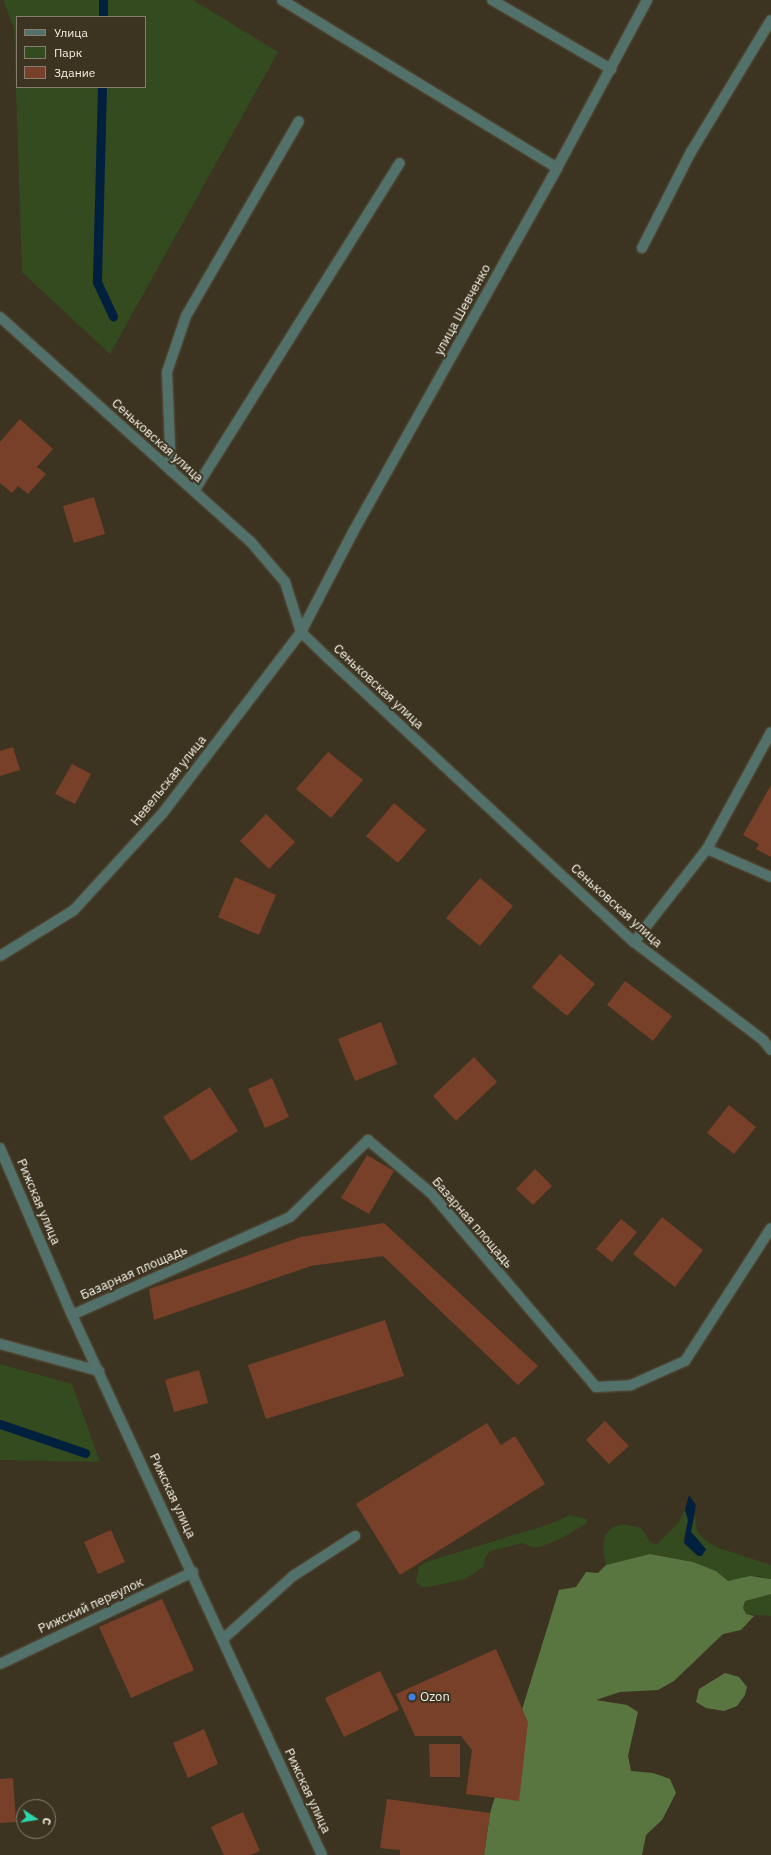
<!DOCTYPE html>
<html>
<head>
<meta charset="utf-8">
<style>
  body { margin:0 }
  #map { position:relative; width:771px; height:1855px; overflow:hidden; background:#3c3421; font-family:"IBM Plex Sans",sans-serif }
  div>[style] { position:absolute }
  .green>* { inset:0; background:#344a1f }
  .forest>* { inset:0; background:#5a7640 }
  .water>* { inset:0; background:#00203e }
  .stream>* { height:9px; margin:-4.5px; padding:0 4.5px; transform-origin:4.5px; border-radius:4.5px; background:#00203e }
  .building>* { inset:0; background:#784028 }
  .roads { filter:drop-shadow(0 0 1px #5a5240) drop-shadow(0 0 1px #5a5240) }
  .service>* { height:10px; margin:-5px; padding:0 5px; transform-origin:5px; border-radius:5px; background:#51716a }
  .minor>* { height:10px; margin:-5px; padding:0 5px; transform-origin:5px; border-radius:5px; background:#51716a }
  .dots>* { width:11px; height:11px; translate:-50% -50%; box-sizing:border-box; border:2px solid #3c3421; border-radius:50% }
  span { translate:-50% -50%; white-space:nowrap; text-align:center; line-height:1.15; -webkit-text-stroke:4px #3c3421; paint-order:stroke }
  .street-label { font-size:13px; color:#f5f0e5 }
  .poi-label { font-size:13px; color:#f5f0e5 }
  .left { translate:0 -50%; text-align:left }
  .legend { position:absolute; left:16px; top:16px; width:130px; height:72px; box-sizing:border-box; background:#3c3421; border:1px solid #867f6f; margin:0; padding:5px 7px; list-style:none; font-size:12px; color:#f5f0e5 }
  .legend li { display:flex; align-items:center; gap:8px; height:20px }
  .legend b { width:20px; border:1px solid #867f6f }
  .north { position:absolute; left:16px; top:1799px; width:40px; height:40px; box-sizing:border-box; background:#3c3421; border:1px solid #867f6f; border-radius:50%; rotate:102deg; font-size:11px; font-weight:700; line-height:16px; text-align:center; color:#f5f0e5 }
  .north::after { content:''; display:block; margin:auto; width:14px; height:18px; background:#2cd5ab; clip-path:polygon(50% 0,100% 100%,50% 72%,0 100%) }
</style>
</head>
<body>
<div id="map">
  <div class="green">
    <div style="clip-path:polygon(evenodd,3px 0,193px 0,278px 52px,110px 354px,22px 272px,14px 28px,3px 0,17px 17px,145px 17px,145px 87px,17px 87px,17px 17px)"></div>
    <div style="clip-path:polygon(0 1364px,72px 1384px,100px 1462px,0 1460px)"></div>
    <div style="clip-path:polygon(685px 1510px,688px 1520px,683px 1540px,698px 1556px,700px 1542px,691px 1532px,695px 1515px,697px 1531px,706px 1541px,719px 1548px,771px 1565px,771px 1579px,759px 1576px,728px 1581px,716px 1571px,693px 1562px,658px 1555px,650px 1554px,606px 1565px,603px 1549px,605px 1535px,613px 1527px,623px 1524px,641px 1528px,651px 1543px,657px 1544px,678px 1523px)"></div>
    <div style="clip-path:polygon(570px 1515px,587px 1519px,587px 1523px,562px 1538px,543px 1546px,534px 1548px,523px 1543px,490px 1551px,485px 1558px,483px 1567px,465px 1579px,428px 1587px,421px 1587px,416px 1582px,419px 1567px,426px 1562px,550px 1524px)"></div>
    <div style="clip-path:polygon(771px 1594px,771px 1616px,746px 1614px,743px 1608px,745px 1601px)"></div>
  </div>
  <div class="forest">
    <div style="clip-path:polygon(650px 1554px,693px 1562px,716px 1571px,728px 1581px,750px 1576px,771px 1579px,771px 1594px,745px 1601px,743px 1608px,746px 1614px,754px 1616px,741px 1630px,723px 1634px,674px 1681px,658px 1690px,620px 1692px,596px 1700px,627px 1705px,638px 1712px,628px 1756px,631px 1771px,653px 1773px,670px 1779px,676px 1793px,662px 1820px,646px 1835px,642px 1855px,484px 1855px,490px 1813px,559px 1590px,576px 1587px,586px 1572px,598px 1573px,606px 1565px)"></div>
    <div style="clip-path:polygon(725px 1673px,739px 1677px,747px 1687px,745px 1695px,737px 1706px,724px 1711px,706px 1708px,696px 1702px,699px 1689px)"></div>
  </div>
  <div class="water">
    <div style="clip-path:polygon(689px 1495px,696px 1505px,691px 1532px,706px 1549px,702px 1556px,698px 1556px,684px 1543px,688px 1520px,685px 1510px)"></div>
  </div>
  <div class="stream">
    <div style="left:103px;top:17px;width:17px;rotate:-90deg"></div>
    <div style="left:102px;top:87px;width:195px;rotate:91.5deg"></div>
    <div style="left:97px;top:282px;width:38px;rotate:65deg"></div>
    <div style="left:0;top:1424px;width:90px;rotate:18.8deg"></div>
  </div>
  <div class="building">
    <div style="clip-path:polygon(20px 419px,53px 449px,37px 467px,46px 474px,28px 494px,18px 486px,12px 493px,0 483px,0 442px)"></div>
    <div style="clip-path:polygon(94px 497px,105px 534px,74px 543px,63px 506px)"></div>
    <div style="clip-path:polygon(13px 747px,20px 770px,0 776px,0 751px)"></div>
    <div style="clip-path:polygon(328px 752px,363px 780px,331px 818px,296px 789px)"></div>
    <div style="clip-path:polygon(72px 764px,91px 774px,75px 804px,55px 794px)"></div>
    <div style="clip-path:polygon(771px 785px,771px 857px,756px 849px,759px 844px,743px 835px)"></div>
    <div style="clip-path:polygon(394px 803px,426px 830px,398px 863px,366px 836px)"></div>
    <div style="clip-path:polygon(266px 814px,295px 842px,269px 869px,240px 841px)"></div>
    <div style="clip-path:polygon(235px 877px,276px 895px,259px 935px,218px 917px)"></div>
    <div style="clip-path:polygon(480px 878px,513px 906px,480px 946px,446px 918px)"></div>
    <div style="clip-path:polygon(560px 954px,595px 984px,567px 1016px,532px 987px)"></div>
    <div style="clip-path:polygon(625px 981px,672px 1016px,653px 1041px,607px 1005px)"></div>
    <div style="clip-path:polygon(381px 1022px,397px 1064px,355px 1081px,338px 1039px)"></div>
    <div style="clip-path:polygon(474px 1057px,497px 1082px,456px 1121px,433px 1096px)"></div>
    <div style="clip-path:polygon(272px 1078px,289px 1117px,265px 1128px,248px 1089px)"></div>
    <div style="clip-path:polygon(210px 1087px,238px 1131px,191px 1161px,163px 1117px)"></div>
    <div style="clip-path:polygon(729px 1105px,756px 1127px,734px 1154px,707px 1133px)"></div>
    <div style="clip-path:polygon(367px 1155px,394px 1171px,369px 1214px,341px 1198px)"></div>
    <div style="clip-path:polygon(535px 1169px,552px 1186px,533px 1205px,516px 1189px)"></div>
    <div style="clip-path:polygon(662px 1217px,703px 1250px,675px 1287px,633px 1254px)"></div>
    <div style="clip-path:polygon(621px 1219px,637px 1232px,612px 1262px,596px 1249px)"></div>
    <div style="clip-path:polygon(384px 1223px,538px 1366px,518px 1385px,383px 1256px,311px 1266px,154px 1320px,149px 1289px,301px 1237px)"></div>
    <div style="clip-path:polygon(385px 1320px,404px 1376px,266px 1419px,248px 1365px)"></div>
    <div style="clip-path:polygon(199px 1370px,208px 1403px,174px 1412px,165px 1380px)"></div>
    <div style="clip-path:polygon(605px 1421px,629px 1446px,609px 1464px,586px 1440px)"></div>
    <div style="clip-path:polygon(487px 1423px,501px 1445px,515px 1436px,545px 1484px,400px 1575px,356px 1504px)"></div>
    <div style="clip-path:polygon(111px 1530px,125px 1562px,98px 1574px,84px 1542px)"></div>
    <div style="clip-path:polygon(162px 1599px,194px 1670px,131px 1698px,99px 1627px)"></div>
    <div style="clip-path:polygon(496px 1649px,528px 1722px,519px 1801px,466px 1794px,472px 1750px,461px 1736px,415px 1736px,396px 1694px)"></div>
    <div style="clip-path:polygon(380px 1671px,399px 1710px,344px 1737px,325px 1698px)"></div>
    <div style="clip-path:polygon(204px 1729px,218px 1764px,188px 1778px,173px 1743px)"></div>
    <div style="clip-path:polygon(429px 1744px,460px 1744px,460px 1777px,430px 1777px)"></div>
    <div style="clip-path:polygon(13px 1778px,16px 1822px,0 1823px,0 1779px)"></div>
    <div style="clip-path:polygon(387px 1799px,490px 1813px,484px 1855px,400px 1855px,400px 1850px,380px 1848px)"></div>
    <div style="clip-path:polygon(243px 1812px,260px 1851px,250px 1855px,224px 1855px,211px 1827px)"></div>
  </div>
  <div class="roads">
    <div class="service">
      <div style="left:282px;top:0;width:322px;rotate:31.4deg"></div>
      <div style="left:492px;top:0;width:138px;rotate:30.1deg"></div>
      <div style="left:642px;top:248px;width:108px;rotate:-63deg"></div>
      <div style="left:691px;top:152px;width:154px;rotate:-58.8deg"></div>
      <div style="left:171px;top:471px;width:99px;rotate:-92.3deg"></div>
      <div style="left:167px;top:372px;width:59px;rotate:-71.3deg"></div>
      <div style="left:186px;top:316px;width:225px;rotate:-59.9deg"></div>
      <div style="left:194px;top:491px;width:387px;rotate:-57.9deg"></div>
      <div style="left:223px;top:1639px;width:94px;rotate:-42deg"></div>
      <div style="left:293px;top:1576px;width:74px;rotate:-32.8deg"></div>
    </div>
    <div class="minor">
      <div style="left:0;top:317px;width:336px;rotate:41.9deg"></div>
      <div style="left:250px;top:541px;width:54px;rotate:49.5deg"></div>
      <div style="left:285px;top:582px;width:52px;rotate:72.3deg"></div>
      <div style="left:301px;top:632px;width:39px;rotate:44deg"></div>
      <div style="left:329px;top:659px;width:416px;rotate:42.9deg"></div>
      <div style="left:634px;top:942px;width:162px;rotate:37.2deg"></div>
      <div style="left:763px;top:1040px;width:13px;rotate:51deg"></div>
      <div style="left:707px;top:849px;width:133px;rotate:-61.3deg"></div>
      <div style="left:634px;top:942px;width:118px;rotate:-51.9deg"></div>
      <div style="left:707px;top:849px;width:70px;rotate:23.6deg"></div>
      <div style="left:0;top:956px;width:87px;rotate:-31.9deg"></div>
      <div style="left:74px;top:910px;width:130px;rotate:-47.5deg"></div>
      <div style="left:162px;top:814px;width:229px;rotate:-52.6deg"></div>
      <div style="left:301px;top:632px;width:113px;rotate:-62.5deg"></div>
      <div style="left:353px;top:532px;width:417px;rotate:-60.7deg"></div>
      <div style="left:557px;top:168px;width:191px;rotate:-61.8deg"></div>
      <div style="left:0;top:1148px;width:182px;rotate:66.7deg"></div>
      <div style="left:72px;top:1315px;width:595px;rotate:65.16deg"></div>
      <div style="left:72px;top:1315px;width:239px;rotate:-24.2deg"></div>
      <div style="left:290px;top:1217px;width:110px;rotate:-44.6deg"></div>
      <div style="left:368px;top:1140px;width:82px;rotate:40.1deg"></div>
      <div style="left:431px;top:1193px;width:255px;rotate:49.6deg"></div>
      <div style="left:596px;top:1387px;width:35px;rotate:-3deg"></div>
      <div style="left:631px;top:1385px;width:59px;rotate:-24deg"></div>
      <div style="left:685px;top:1361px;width:158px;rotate:-57.1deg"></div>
      <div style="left:0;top:1344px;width:103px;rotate:15.3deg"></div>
      <div style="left:0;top:1664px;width:214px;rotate:-25.5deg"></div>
    </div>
  </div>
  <div class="dots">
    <div style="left:412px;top:1697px;background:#3f7fe0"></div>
  </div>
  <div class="street-label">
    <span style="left:463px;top:310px;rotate:-61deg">улица Шевченко</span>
    <span style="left:157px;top:441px;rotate:42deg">Сеньковская улица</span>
    <span style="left:378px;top:687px;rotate:43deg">Сеньковская улица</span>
    <span style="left:169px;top:781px;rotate:-51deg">Невельская улица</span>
    <span style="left:616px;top:906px;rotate:42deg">Сеньковская улица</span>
    <span style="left:38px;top:1202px;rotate:67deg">Рижская улица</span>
    <span style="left:472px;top:1223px;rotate:49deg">Базарная площадь</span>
    <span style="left:134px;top:1273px;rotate:-24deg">Базарная площадь</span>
    <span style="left:172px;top:1496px;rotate:65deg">Рижская улица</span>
    <span style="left:91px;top:1606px;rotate:-25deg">Рижский переулок</span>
    <span style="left:307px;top:1791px;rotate:65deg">Рижская улица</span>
  </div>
  <div class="poi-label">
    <span class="left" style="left:420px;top:1697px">Ozon</span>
  </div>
  <ul class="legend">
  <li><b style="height:5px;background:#51716a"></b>Улица</li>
  <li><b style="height:11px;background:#344a1f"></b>Парк</li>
  <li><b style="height:11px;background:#784028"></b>Здание</li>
  </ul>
  <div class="north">С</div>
</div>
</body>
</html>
